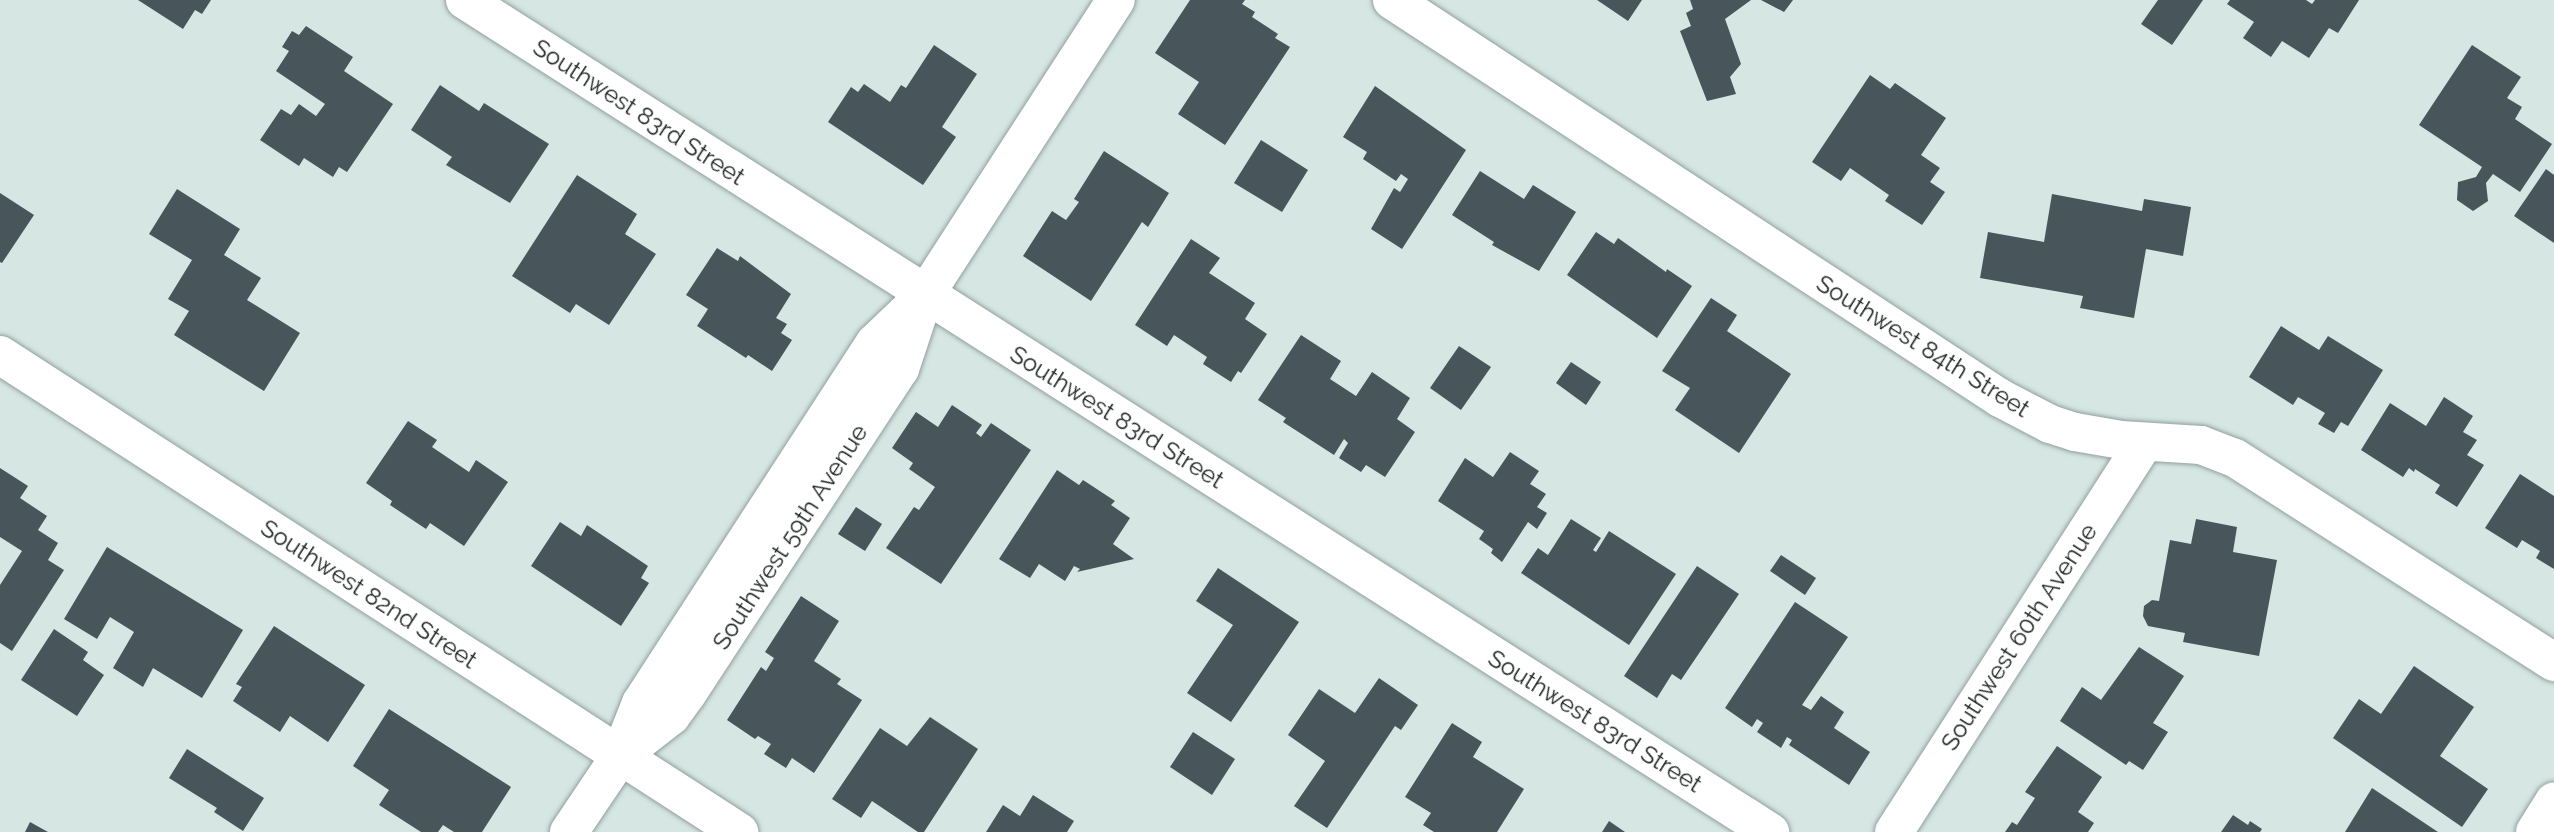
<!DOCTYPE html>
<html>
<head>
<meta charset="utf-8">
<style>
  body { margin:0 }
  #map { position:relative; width:2554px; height:832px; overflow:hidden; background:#d5e6e3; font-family:Raleway,sans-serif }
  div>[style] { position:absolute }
  .building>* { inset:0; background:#48555a }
  .roads { filter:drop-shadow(0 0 2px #91a09e) drop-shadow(0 0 2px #91a09e) }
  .minor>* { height:38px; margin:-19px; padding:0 19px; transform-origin:19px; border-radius:19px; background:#fff }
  span { translate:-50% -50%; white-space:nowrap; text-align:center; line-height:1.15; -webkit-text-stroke:7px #fff; paint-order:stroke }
  .street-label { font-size:24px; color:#1e2423 }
</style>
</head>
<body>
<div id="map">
  <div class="building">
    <div style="clip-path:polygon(138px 0,211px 0,202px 14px,195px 10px,183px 29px)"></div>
    <div style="clip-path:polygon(1190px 0,1245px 0,1242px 4px,1255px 12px,1252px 17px,1278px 34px,1275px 38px,1290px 47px,1225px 145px,1178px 114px,1199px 82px,1155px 53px)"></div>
    <div style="clip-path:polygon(1597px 0,1642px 0,1628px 21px)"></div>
    <div style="clip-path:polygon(1690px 0,1751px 0,1725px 19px,1741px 64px,1730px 77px,1736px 94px,1707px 101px,1680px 31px,1691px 26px,1686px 13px,1693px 9px)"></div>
    <div style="clip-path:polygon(1761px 0,1793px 0,1784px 12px)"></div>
    <div style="clip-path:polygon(2158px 0,2203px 0,2172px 45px,2141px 24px)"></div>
    <div style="clip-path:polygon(2230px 0,2306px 0,2312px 4px,2315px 0,2359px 0,2338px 33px,2329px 28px,2309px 58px,2282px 41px,2271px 57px,2243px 38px,2254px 22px,2227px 4px)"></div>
    <div style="clip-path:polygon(306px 26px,353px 57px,344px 71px,393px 104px,347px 172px,339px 167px,333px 177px,304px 158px,299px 166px,260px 140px,281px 109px,291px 115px,299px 104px,316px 116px,325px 104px,276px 71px,289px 51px,282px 47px,292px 31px,299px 35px)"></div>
    <div style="clip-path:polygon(934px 45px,977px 74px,942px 127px,956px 137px,923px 185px,828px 122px,851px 87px,858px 92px,864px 84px,890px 102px,901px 85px,906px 88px)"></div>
    <div style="clip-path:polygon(2472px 45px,2521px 77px,2507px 98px,2522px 107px,2515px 119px,2552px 144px,2520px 192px,2493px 174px,2486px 183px,2488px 201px,2473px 211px,2457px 200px,2458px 182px,2476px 177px,2482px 167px,2419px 125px)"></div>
    <div style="clip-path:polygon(1870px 75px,1890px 89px,1895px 83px,1946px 118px,1921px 155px,1940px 168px,1930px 182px,1945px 192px,1922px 225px,1885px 201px,1889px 195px,1850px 168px,1841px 181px,1812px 162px)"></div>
    <div style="clip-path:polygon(440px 85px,479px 111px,484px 103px,549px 144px,510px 203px,446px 165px,452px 157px,411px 130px)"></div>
    <div style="clip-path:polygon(1375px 86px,1466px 150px,1402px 249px,1371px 229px,1394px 188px,1400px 192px,1408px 179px,1401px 174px,1396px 181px,1363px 159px,1367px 152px,1343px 137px)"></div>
    <div style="clip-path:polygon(1261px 140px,1308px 170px,1282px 212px,1234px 183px)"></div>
    <div style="clip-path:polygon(1104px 151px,1169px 193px,1148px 227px,1142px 222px,1091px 301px,1023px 256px,1052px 211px,1066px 220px,1079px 202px,1074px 199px)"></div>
    <div style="clip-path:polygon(2546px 169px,2554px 175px,2554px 243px,2514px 216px)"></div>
    <div style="clip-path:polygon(1480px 171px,1524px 199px,1533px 185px,1576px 212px,1539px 271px,1492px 245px,1494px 242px,1452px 215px)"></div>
    <div style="clip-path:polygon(577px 175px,637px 214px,625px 234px,656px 254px,609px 325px,576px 304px,570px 313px,512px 276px)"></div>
    <div style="clip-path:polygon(177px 189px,240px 229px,224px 255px,261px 278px,247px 300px,300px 333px,264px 391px,174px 335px,189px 311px,168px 299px,192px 260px,149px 234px)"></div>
    <div style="clip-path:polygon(0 193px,34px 215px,2px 263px,0 262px)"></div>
    <div style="clip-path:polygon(2052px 194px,2142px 211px,2144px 199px,2191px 207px,2183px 256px,2146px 249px,2134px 318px,2080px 308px,2083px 296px,1980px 278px,1988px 232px,2044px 242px)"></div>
    <div style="clip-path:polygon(1596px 232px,1614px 244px,1618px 238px,1666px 272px,1667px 269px,1692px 286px,1657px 338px,1567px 275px)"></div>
    <div style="clip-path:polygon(1191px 239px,1220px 258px,1209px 273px,1255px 303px,1245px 319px,1267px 334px,1241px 373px,1238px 371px,1231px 382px,1203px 364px,1207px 357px,1174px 335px,1167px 346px,1135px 325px)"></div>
    <div style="clip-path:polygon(717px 248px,738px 261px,740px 256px,791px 294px,776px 318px,787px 324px,781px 333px,792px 340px,772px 371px,748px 355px,746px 358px,697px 326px,708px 309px,686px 295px)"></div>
    <div style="clip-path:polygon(1711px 298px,1737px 315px,1727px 331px,1791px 374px,1739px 453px,1675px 410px,1690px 388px,1662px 371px)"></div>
    <div style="clip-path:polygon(2281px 326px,2319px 350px,2328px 336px,2383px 370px,2348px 426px,2341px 422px,2334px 433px,2318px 424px,2325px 413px,2298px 397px,2293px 405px,2249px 377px)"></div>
    <div style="clip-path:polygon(1301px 335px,1341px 361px,1330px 379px,1356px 396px,1372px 372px,1410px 398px,1397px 419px,1415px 432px,1385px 477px,1366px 465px,1361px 472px,1339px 458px,1348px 443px,1344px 439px,1334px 455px,1283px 422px,1286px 418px,1258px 400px)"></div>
    <div style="clip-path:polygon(1459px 346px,1491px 367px,1461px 410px,1430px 388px)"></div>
    <div style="clip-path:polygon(1571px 362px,1601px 382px,1586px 405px,1556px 383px)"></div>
    <div style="clip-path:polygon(2444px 397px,2473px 416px,2463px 432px,2477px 440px,2467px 455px,2484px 465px,2457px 507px,2435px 493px,2440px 485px,2415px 469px,2414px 472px,2409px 468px,2403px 477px,2361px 450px,2390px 403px,2426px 426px)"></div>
    <div style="clip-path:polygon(952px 405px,982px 425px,976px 433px,981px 437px,991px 423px,1031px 450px,941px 584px,886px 548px,914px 507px,919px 510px,935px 487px,909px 469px,913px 463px,892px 448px,916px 412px,938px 427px)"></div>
    <div style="clip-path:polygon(408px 421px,437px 440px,432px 447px,469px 472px,476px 460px,508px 482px,464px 546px,430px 523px,426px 529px,390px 505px,392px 501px,366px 483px)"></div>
    <div style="clip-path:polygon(1510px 452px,1539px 471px,1530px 484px,1546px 494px,1537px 507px,1547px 513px,1537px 529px,1528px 522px,1502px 562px,1491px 553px,1493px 549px,1479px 539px,1484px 531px,1438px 501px,1465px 458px,1493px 477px)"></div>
    <div style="clip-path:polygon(0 468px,28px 486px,20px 498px,47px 516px,38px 530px,58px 543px,48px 560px,64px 570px,12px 651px,0 643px,0 585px,22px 551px,0 537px)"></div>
    <div style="clip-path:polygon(1057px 470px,1079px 485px,1083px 480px,1115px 501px,1111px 505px,1130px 518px,1113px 544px,1134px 559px,1077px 572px,1080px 569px,1074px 566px,1065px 581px,1039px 564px,1030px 578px,999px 559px)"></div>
    <div style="clip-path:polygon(2520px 474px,2554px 496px,2554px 569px,2536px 558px,2540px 551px,2522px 540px,2517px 548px,2485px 528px)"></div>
    <div style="clip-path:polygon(856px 507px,882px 524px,865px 551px,838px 534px)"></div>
    <div style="clip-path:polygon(1571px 519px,1601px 538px,1593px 550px,1596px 552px,1609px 531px,1676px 574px,1629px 645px,1521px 573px,1538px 548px,1548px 555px)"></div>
    <div style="clip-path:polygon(2196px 519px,2237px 527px,2233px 552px,2277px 560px,2259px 656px,2183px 642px,2185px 633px,2148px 626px,2143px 616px,2144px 606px,2152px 600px,2159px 601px,2170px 540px,2191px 544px)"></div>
    <div style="clip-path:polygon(560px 522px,581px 536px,587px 525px,648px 566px,641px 578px,649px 583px,621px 626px,531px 566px)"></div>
    <div style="clip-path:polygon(107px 547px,243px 630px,202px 698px,153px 668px,143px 687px,113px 668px,134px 632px,110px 617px,97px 639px,64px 619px)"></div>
    <div style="clip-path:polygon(1781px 555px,1816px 578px,1805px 595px,1770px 571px)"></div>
    <div style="clip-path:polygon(1697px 566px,1739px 594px,1681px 680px,1672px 674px,1657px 698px,1624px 676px)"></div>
    <div style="clip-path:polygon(1218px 568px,1299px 622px,1231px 722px,1187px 693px,1233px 625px,1196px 601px)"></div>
    <div style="clip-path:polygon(801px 596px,839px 621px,814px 661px,841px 679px,837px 684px,862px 700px,814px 773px,792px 758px,786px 768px,764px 754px,771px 744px,758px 736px,755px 739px,727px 720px,761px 667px,766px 671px,774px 658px,765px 652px)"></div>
    <div style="clip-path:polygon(1795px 602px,1848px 637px,1802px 705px,1811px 710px,1821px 696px,1844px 712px,1834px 728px,1870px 752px,1849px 785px,1789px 745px,1792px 740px,1787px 737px,1781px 748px,1757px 732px,1763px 723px,1757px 719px,1752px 727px,1725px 708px)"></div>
    <div style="clip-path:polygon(274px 626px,365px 685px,328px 742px,290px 716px,280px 732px,233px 701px,242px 687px,236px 684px)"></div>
    <div style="clip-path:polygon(54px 629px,88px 652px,83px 660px,104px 675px,77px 716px,21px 680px)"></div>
    <div style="clip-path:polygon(2139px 647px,2184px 676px,2153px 723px,2168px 732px,2143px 770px,2129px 761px,2126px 765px,2060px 721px,2082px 687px,2101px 700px)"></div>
    <div style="clip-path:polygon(2414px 666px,2474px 707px,2440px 756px,2488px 789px,2462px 827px,2333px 738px,2359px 699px,2381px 714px)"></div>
    <div style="clip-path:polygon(1379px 678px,1418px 705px,1401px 730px,1395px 726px,1327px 828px,1294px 806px,1325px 761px,1288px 735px,1319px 689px,1355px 713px)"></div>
    <div style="clip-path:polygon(389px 709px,511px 787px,482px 832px,454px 832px,443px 825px,438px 832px,421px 832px,379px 805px,389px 790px,353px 766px)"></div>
    <div style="clip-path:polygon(930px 717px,978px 749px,924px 832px,918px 832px,872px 801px,861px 818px,832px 799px,880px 728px,907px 746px)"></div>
    <div style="clip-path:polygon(1452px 723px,1482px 742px,1473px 757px,1524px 789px,1497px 832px,1434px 832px,1423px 825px,1431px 813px,1405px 797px)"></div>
    <div style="clip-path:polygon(1193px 732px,1235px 759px,1212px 795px,1170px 767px)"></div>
    <div style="clip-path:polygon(2057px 746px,2102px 777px,2078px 812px,2094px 823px,2088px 832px,2005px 832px,2012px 822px,2017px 825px,2035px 798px,2025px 792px)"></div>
    <div style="clip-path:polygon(187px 749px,264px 798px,243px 831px,214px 812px,217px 808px,169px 778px)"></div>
    <div style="clip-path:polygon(2372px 788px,2438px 832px,2345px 832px)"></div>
    <div style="clip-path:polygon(1033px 795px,1074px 821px,1067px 832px,986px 832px,1003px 805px,1020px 816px)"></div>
    <div style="clip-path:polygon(2233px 815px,2248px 825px,2250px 821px,2262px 829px,2260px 832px,2221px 832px)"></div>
    <div style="clip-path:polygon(1609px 821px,1625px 832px,1602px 832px)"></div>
    <div style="clip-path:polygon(30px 822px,48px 832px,25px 832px)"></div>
  </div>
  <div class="roads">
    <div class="minor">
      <div style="left:465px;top:0;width:1548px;rotate:32.52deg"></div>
      <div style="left:1392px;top:0;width:727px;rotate:33.21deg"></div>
      <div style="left:2000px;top:398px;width:56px;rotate:27.5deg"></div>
      <div style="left:2050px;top:424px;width:26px;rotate:18deg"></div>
      <div style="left:2075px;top:432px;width:47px;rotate:9.9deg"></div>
      <div style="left:2121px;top:440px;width:80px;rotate:3.6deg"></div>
      <div style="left:2201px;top:445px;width:36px;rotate:21deg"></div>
      <div style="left:2235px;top:458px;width:379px;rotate:32.6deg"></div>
      <div style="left:0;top:355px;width:880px;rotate:32.84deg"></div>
      <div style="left:622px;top:754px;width:62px;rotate:-37.8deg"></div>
      <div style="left:671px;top:716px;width:27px;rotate:-54deg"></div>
      <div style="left:687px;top:694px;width:389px;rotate:-56.8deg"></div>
      <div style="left:900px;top:369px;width:74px;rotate:-71.8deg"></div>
      <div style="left:569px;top:832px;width:92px;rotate:-56.1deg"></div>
      <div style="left:620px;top:756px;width:57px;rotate:-68.4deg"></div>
      <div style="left:641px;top:703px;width:429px;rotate:-57deg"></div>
      <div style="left:875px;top:343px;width:69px;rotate:-43.8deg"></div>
      <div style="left:925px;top:295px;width:351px;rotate:-57.1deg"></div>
      <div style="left:1894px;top:832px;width:463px;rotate:-57.3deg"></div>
      <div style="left:2535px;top:832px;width:36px;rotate:-58deg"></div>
    </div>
  </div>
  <div class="street-label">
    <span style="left:639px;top:112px;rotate:33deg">Southwest 83rd Street</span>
    <span style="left:1923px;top:346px;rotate:32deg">Southwest 84th Street</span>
    <span style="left:1117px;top:417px;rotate:32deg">Southwest 83rd Street</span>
    <span style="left:790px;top:537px;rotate:-57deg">Southwest 59th Avenue</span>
    <span style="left:369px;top:594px;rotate:33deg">Southwest 82nd Street</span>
    <span style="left:2019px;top:637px;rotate:-57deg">Southwest 60th Avenue</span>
    <span style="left:1595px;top:721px;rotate:32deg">Southwest 83rd Street</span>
  </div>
</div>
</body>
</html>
